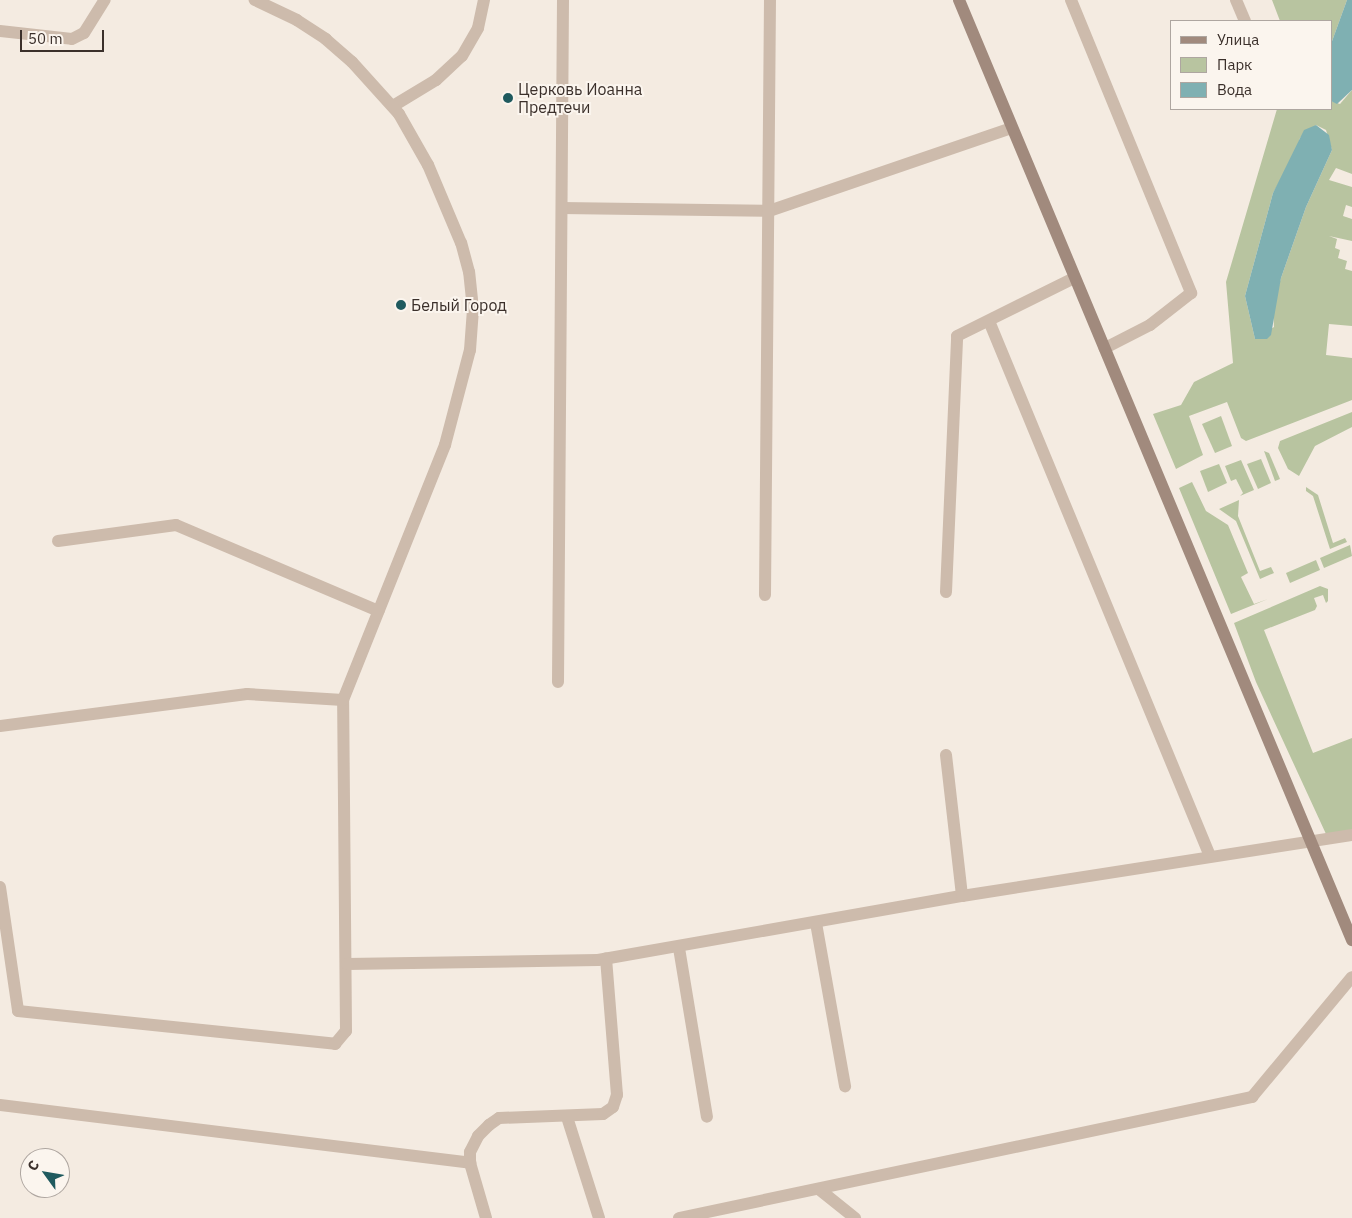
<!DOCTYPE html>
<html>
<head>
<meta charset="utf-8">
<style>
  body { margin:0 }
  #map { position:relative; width:1352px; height:1218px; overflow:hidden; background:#f4ebe1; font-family:"IBM Plex Sans",sans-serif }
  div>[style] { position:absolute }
  .green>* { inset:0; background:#b8c4a0 }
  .water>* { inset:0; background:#7fb0b2 }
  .street>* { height:12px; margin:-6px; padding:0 6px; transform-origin:6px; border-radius:6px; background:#cdbbac }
  .secondary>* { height:12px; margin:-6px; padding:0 6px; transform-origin:6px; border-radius:6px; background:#a18a7d }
  .dots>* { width:14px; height:14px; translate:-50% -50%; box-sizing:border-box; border:2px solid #fbf5ee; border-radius:50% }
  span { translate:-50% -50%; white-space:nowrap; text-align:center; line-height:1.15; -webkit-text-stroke:4px #fbf5ee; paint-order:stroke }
  .poi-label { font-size:16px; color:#3b302b }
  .left { translate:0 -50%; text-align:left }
  .legend { position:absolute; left:1170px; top:20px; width:162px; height:90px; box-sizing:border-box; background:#fbf5ee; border:1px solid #aea6a0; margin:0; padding:6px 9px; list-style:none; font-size:15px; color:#3b302b }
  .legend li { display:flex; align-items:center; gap:10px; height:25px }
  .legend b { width:25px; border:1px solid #aea6a0 }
  .north { position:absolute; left:20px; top:1148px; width:50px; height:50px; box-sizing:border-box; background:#fbf5ee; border:1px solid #aea6a0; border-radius:50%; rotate:302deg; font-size:14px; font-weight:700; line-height:20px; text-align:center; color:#3b302b }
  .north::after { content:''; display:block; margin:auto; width:18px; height:22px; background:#1f5a5e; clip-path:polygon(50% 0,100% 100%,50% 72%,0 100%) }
  .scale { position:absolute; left:20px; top:30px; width:84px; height:22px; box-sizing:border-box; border:2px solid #3b302b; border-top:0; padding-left:6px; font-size:15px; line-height:18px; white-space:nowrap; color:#3b302b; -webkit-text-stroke:4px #fbf5ee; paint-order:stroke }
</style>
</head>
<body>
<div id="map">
  <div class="green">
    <div style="clip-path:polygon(1272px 0,1347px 0,1331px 44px,1331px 21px,1280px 21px)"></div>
    <div style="clip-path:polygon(evenodd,1352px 90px,1352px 174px,1336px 168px,1329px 180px,1352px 187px,1352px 207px,1346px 205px,1343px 216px,1352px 219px,1352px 241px,1329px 236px,1337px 239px,1335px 248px,1340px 250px,1338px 258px,1347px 261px,1345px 269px,1352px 271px,1352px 326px,1329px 324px,1326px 355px,1352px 358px,1352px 400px,1246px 441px,1241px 438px,1227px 402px,1189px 416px,1203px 455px,1176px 469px,1153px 414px,1181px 405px,1194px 382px,1233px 363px,1226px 282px,1277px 109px,1331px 109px,1331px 101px,1340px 104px,1352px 90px,1316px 125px,1326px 130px,1332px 150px,1306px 207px,1281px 278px,1273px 306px,1274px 327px,1255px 339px,1245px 296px,1273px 193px,1295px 154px,1300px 138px,1316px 125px)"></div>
    <div style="clip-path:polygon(1352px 412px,1352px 427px,1315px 446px,1299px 476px,1288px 469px,1278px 448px,1280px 441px)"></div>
    <div style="clip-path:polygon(1221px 416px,1232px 446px,1215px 453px,1202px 424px)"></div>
    <div style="clip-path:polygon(1264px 451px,1269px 453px,1280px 479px,1275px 481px)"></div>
    <div style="clip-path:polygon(1261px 459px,1271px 483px,1258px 489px,1247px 464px)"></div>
    <div style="clip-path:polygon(1241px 460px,1254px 490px,1240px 496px,1243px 493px,1236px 479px,1231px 481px,1225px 466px)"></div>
    <div style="clip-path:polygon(1219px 464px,1227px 483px,1208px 492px,1200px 471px)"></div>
    <div style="clip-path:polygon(1192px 482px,1206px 511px,1228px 525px,1248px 573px,1241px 577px,1254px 604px,1268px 599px,1231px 614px,1179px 488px)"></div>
    <div style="clip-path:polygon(1306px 487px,1318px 495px,1333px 543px,1345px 538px,1347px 542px,1330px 549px,1313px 496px,1306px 491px)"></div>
    <div style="clip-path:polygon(1239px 500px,1238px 516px,1260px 571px,1271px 567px,1274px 573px,1260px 579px,1236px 521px,1219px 509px)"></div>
    <div style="clip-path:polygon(1350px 545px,1352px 556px,1324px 568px,1320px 558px)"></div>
    <div style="clip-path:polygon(1316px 560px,1320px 570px,1290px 583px,1286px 573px)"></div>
    <div style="clip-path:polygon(1320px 586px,1328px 589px,1328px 601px,1326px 603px,1323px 595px,1314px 598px,1317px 606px,1315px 610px,1264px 630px,1313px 753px,1352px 738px,1352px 830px,1326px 834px,1256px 682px,1234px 623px)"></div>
  </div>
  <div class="water">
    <div style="clip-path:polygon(1347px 0,1352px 0,1352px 90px,1337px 104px,1331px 101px,1331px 44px)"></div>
    <div style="clip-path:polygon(1316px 125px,1329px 135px,1332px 150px,1306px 207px,1281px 278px,1271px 335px,1267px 339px,1255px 339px,1245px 296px,1273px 193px,1304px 130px)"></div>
  </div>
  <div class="street">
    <div style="left:1071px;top:0;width:317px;rotate:67.7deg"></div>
    <div style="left:1191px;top:293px;width:52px;rotate:142deg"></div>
    <div style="left:1150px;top:325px;width:51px;rotate:152.9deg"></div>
    <div style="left:1236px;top:0;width:23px;rotate:67deg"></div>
    <div style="left:0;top:31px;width:72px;rotate:6.3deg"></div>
    <div style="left:72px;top:39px;width:13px;rotate:-27deg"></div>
    <div style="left:84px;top:33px;width:39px;rotate:-58deg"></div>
    <div style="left:393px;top:106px;width:50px;rotate:-31.2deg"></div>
    <div style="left:436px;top:80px;width:35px;rotate:-43deg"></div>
    <div style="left:462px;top:56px;width:32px;rotate:-60deg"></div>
    <div style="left:478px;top:28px;width:29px;rotate:-78deg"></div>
    <div style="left:562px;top:208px;width:207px;rotate:0.8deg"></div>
    <div style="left:769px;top:211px;width:256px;rotate:-18.9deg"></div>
    <div style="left:989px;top:321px;width:579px;rotate:67.56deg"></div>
    <div style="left:58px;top:541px;width:119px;rotate:-7.7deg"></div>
    <div style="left:176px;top:525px;width:220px;rotate:23deg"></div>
    <div style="left:946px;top:592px;width:256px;rotate:-87.5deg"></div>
    <div style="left:957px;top:336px;width:131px;rotate:-26.4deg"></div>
    <div style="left:765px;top:595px;width:595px;rotate:-89.52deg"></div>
    <div style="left:558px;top:682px;width:682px;rotate:-89.58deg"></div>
    <div style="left:0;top:726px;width:249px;rotate:-7.4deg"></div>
    <div style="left:247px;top:694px;width:96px;rotate:3.6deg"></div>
    <div style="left:946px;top:755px;width:142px;rotate:83.5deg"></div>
    <div style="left:0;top:887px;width:125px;rotate:81.7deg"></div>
    <div style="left:18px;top:1011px;width:319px;rotate:5.9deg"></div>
    <div style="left:335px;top:1044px;width:17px;rotate:-50deg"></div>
    <div style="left:346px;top:1031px;width:331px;rotate:-90.5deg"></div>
    <div style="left:343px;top:700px;width:275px;rotate:-68.2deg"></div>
    <div style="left:445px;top:445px;width:98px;rotate:-75.3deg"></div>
    <div style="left:470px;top:350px;width:41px;rotate:-85.8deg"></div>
    <div style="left:473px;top:309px;width:37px;rotate:-96deg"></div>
    <div style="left:469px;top:272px;width:30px;rotate:-105deg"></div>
    <div style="left:461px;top:243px;width:85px;rotate:-112.9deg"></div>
    <div style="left:428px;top:165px;width:59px;rotate:-119.6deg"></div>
    <div style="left:399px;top:114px;width:70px;rotate:-132.1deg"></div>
    <div style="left:352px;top:62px;width:35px;rotate:-139deg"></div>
    <div style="left:326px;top:39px;width:35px;rotate:-147deg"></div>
    <div style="left:297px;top:20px;width:47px;rotate:-154.5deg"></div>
    <div style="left:816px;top:923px;width:166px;rotate:79.9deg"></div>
    <div style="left:679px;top:948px;width:171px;rotate:80.6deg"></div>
    <div style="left:347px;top:964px;width:251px;rotate:-0.9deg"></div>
    <div style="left:598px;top:960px;width:370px;rotate:-10deg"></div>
    <div style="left:962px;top:896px;width:395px;rotate:-8.9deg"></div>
    <div style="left:0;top:1105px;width:474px;rotate:7deg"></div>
    <div style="left:567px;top:1117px;width:106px;rotate:72.4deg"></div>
    <div style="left:820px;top:1190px;width:45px;rotate:38.7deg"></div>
    <div style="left:486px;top:1218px;width:57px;rotate:-106.2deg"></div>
    <div style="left:470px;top:1163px;width:11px;rotate:-90deg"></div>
    <div style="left:470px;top:1152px;width:18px;rotate:-63deg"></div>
    <div style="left:478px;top:1136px;width:16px;rotate:-45deg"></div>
    <div style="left:489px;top:1125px;width:12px;rotate:-35deg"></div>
    <div style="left:499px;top:1118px;width:104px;rotate:-2.2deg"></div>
    <div style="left:603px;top:1114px;width:12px;rotate:-35deg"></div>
    <div style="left:613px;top:1107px;width:13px;rotate:-72deg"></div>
    <div style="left:617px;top:1095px;width:137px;rotate:-94.6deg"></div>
    <div style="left:679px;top:1218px;width:586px;rotate:-11.92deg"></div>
    <div style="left:1252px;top:1097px;width:156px;rotate:-50.2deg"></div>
  </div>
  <div class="secondary">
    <div style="left:959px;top:0;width:1019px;rotate:67.31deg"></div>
  </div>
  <div class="dots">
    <div style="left:508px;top:98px;background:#1f5a5e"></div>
    <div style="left:401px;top:305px;background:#1f5a5e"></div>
  </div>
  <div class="poi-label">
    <span class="left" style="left:518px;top:98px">Церковь Иоанна<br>Предтечи</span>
    <span class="left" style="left:411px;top:305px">Белый Город</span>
  </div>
  <ul class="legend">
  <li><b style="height:6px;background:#a18a7d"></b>Улица</li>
  <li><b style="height:14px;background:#b8c4a0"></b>Парк</li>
  <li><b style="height:14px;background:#7fb0b2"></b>Вода</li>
  </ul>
  <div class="north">С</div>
  <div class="scale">50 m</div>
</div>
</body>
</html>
